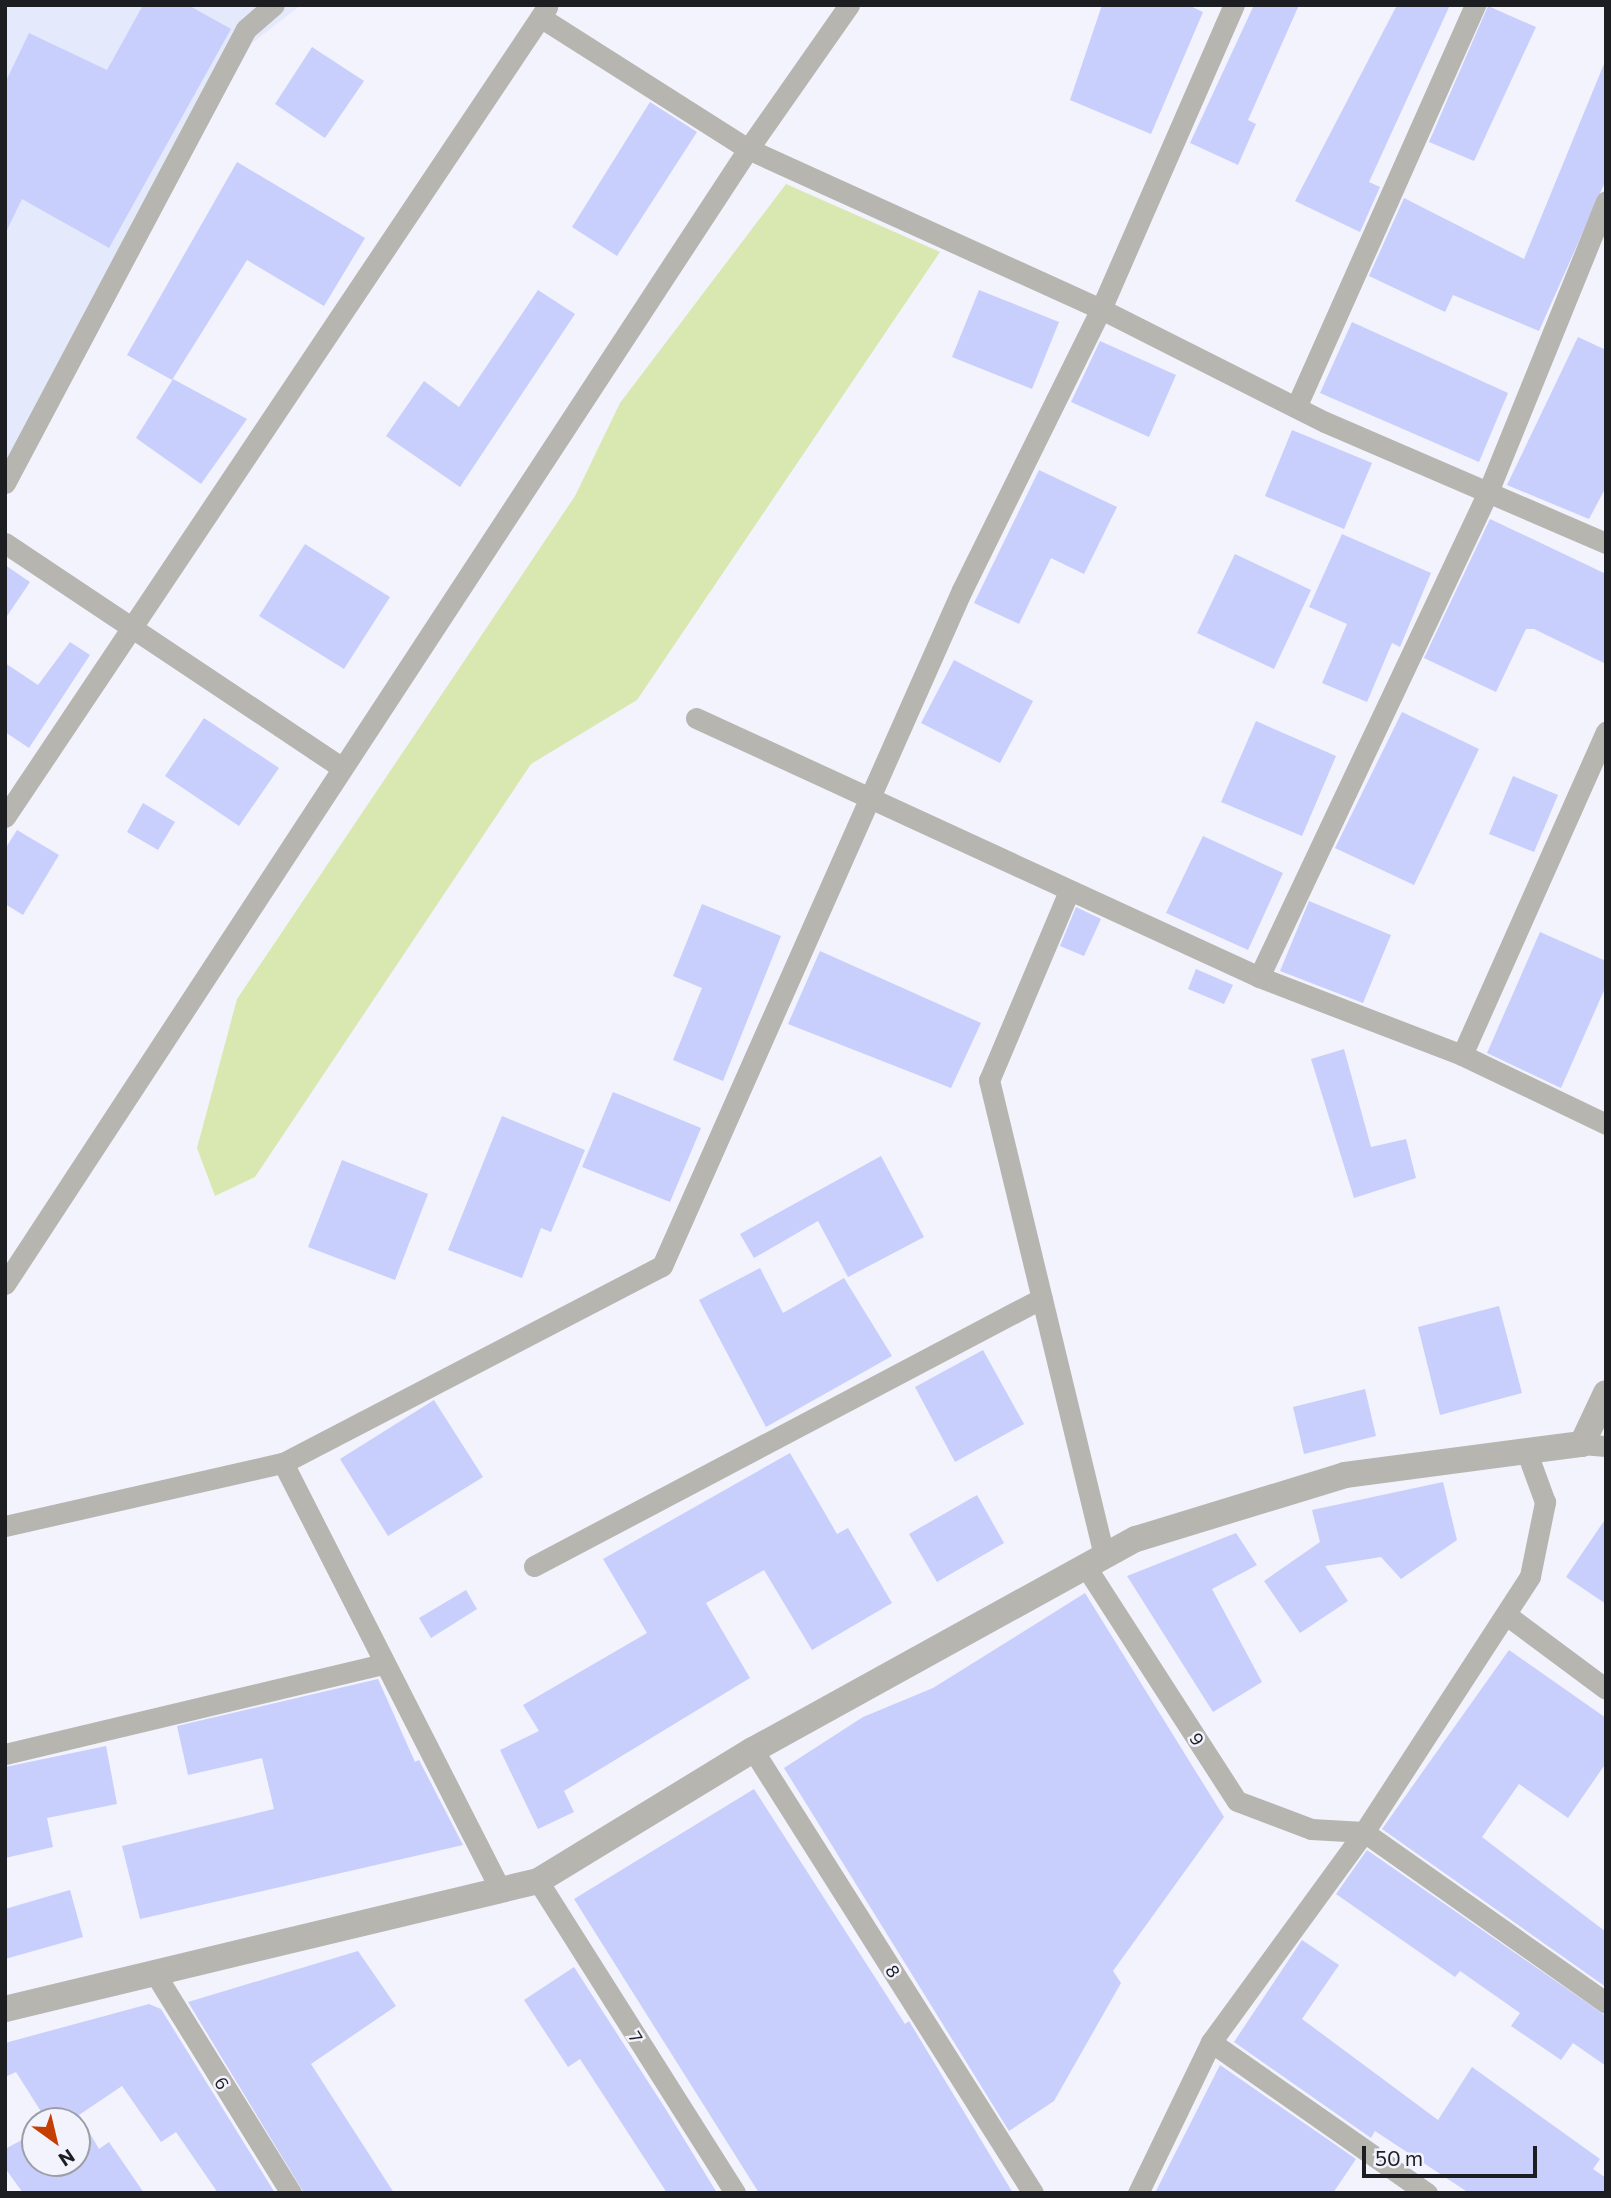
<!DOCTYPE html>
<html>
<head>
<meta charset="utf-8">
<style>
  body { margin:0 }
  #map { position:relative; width:1611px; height:2198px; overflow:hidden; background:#f2f3fd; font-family:Commissioner,sans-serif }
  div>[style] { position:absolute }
  .built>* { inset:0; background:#e5e9fc }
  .green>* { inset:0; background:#d9e8b1 }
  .building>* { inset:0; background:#c8cffc }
  .minor>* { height:21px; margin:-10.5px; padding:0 10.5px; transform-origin:10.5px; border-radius:10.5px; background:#b6b5b0 }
  .tertiary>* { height:26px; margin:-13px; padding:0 13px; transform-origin:13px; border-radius:13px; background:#b6b5b0 }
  span { translate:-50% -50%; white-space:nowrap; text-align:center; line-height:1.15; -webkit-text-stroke:5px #f2f3fd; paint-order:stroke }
  .street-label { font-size:18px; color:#1d1e22 }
  .frame { position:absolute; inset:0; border:7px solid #1d1e22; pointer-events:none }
  .north { position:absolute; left:21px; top:2107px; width:70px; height:70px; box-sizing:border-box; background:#f2f3fd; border:2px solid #9d9ea5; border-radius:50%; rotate:146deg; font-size:19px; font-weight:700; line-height:28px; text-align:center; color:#1d1e22 }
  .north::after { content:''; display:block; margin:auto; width:24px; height:32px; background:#c53e04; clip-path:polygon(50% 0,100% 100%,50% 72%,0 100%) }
  .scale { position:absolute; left:1362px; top:2146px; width:175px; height:32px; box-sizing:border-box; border:4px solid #1d1e22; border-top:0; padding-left:9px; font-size:21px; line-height:24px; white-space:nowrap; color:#1d1e22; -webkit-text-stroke:5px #f2f3fd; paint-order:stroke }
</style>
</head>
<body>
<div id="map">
  <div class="built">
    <div style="clip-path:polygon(5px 5px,301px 5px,252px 43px,5px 496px)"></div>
  </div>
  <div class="green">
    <div style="clip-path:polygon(786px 184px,940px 252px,637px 700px,531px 764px,255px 1177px,215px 1196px,197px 1148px,237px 999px,575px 496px,620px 403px)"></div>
  </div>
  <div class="building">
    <div style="clip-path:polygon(143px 5px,188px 5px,231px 29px,109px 248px,22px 199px,5px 234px,5px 83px,29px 33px,107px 70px)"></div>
    <div style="clip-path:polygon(1102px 5px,1188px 5px,1203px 12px,1151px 134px,1070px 100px)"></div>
    <div style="clip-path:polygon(1254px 5px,1299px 5px,1248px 120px,1256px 124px,1238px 165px,1190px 143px)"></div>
    <div style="clip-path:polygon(1397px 5px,1450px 5px,1369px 182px,1380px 187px,1360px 232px,1295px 201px)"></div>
    <div style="clip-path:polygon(1488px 6px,1536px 27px,1474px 161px,1429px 142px)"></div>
    <div style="clip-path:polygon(312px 47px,364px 81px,325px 138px,275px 104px)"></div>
    <div style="clip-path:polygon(1606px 59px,1606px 180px,1539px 331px,1453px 295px,1445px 312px,1369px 276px,1404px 198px,1524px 259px)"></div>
    <div style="clip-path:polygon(650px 102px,697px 132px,617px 256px,572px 227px)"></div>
    <div style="clip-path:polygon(237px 162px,365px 238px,324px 306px,247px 260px,172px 380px,127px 355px)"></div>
    <div style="clip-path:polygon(538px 290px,575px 314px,460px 487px,386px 436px,424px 381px,459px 407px)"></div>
    <div style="clip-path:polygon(979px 290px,1059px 322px,1032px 389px,952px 357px)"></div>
    <div style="clip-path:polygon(1352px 322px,1508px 393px,1479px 462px,1320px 393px)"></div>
    <div style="clip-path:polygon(1578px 337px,1606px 350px,1606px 487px,1589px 519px,1507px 485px)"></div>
    <div style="clip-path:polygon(1100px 341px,1176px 375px,1149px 437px,1071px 402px)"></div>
    <div style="clip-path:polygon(173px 379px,247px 419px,201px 484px,136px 438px)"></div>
    <div style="clip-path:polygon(1292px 430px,1372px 463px,1344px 529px,1265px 496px)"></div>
    <div style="clip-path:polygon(1039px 470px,1117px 507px,1084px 574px,1051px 558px,1019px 624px,974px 603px)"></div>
    <div style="clip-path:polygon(1490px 519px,1606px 574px,1606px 664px,1534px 629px,1526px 629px,1496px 692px,1424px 658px)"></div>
    <div style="clip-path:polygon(1342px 534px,1431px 573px,1400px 647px,1392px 643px,1367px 702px,1322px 683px,1347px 624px,1309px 607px)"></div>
    <div style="clip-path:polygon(305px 544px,390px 597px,344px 669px,259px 616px)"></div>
    <div style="clip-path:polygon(1235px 554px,1311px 590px,1274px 669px,1197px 633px)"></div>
    <div style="clip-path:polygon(5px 565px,30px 582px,5px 619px)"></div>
    <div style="clip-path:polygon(70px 642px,90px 655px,29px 748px,5px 732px,5px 663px,38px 685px)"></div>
    <div style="clip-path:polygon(954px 660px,1033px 701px,1000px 763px,921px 723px)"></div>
    <div style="clip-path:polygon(1402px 712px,1479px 749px,1414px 885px,1335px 848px)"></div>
    <div style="clip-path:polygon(204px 718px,279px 768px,239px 826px,165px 776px)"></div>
    <div style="clip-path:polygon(1256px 721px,1336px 756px,1302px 836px,1221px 802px)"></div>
    <div style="clip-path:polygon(1513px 776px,1558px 795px,1534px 852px,1489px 834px)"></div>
    <div style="clip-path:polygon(143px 803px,175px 822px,158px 850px,127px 832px)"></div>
    <div style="clip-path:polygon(17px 830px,59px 855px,23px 915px,5px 904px,5px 849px)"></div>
    <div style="clip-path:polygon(1203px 836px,1283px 873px,1248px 950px,1166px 913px)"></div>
    <div style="clip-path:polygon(1309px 901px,1391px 935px,1363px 1003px,1280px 971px)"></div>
    <div style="clip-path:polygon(702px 904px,781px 936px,723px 1081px,673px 1060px,702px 988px,673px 976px)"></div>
    <div style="clip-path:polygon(1076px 907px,1101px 919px,1084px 956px,1060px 946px)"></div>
    <div style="clip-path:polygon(1540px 932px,1606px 961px,1606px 986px,1561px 1088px,1487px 1053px)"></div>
    <div style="clip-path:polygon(820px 951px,981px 1023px,951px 1088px,788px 1024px)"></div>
    <div style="clip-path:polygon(1196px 969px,1233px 985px,1224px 1004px,1188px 989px)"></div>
    <div style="clip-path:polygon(1344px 1049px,1371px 1147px,1406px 1139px,1416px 1178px,1354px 1198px,1311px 1059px)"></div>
    <div style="clip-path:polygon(613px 1092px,701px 1128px,670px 1202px,582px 1167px)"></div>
    <div style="clip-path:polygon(502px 1116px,585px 1150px,551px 1232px,541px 1228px,522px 1278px,448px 1250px)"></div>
    <div style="clip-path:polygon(881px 1156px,924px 1237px,848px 1277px,818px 1221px,754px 1258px,740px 1234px)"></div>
    <div style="clip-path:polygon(342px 1160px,428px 1194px,395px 1280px,308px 1247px)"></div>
    <div style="clip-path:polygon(760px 1268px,783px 1313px,844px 1278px,892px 1356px,766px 1427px,699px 1300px)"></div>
    <div style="clip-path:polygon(1499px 1306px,1522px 1393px,1440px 1415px,1418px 1327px)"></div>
    <div style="clip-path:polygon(983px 1350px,1024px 1424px,955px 1462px,915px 1387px)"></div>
    <div style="clip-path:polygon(1365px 1389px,1376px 1436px,1304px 1454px,1293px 1407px)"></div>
    <div style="clip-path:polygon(434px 1400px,483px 1477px,388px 1536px,340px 1459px)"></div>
    <div style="clip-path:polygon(790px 1453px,837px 1534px,848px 1528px,892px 1603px,812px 1650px,764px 1570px,706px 1603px,750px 1678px,564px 1791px,574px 1812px,538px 1829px,500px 1750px,539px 1731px,523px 1705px,647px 1633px,603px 1559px)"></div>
    <div style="clip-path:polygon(1443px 1482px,1457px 1540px,1401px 1579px,1381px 1557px,1325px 1566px,1348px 1601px,1300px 1633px,1264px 1581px,1320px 1542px,1312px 1510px)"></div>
    <div style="clip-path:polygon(977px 1495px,1004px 1543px,937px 1582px,909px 1534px)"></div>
    <div style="clip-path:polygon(1606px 1518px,1606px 1604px,1566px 1577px)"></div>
    <div style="clip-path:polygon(1236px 1533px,1257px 1565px,1212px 1589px,1262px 1682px,1213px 1712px,1127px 1576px)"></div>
    <div style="clip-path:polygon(466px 1590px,477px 1609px,431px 1638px,419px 1618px)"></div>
    <div style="clip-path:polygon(1085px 1593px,1224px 1817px,1113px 1971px,1121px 1983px,1054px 2101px,1009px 2131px,784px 1768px,863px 1717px,933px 1688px)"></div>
    <div style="clip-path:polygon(1509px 1650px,1606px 1718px,1606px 1763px,1568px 1818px,1519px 1784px,1482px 1837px,1606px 1932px,1606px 1987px,1382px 1829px)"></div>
    <div style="clip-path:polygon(378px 1679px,415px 1762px,419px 1760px,463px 1845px,140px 1919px,122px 1846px,274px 1809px,262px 1758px,188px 1775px,177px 1726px)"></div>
    <div style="clip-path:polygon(106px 1746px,117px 1804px,47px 1818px,53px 1847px,5px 1858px,5px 1767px)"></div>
    <div style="clip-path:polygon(754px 1789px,905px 2024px,909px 2021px,1013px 2193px,759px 2193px,574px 1899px)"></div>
    <div style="clip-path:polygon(1367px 1850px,1606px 2016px,1606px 2066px,1573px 2043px,1561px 2060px,1511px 2026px,1520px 2013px,1460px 1971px,1455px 1977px,1336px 1894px)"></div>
    <div style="clip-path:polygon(70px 1890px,83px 1937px,5px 1959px,5px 1909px)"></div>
    <div style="clip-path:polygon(1302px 1940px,1339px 1965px,1302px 2019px,1438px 2120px,1472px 2067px,1600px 2159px,1593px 2169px,1606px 2178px,1606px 2193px,1469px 2193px,1375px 2131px,1371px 2138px,1234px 2042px)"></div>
    <div style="clip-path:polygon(358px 1951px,396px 2006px,311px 2064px,394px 2193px,304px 2193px,188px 2002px)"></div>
    <div style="clip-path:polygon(574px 1967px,665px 2108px,717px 2193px,667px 2193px,580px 2059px,568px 2067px,524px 2000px)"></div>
    <div style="clip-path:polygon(149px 2004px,161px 2009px,275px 2193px,218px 2193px,176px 2132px,161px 2142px,122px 2086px,79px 2115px,99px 2149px,109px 2142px,144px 2193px,23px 2193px,5px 2168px,5px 2149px,35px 2133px,35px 2163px,77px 2163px,77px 2121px,47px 2121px,16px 2072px,5px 2077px,5px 2043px)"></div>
    <div style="clip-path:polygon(1220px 2065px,1356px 2159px,1333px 2193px,1155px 2193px)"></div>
  </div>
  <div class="minor">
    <div style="left:849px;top:5px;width:176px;rotate:125deg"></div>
    <div style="left:748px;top:149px;width:388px;rotate:24.4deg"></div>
    <div style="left:1101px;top:309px;width:251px;rotate:26.8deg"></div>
    <div style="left:1325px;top:422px;width:306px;rotate:23.3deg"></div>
    <div style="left:1297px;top:405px;width:438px;rotate:-66deg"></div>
    <div style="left:5px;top:483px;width:514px;rotate:-62.04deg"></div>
    <div style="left:246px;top:29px;width:37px;rotate:-41deg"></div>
    <div style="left:5px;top:543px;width:402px;rotate:33.7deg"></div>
    <div style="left:696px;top:718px;width:620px;rotate:24.7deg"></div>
    <div style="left:1259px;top:977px;width:217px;rotate:21deg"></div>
    <div style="left:1462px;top:1055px;width:160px;rotate:25.6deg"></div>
    <div style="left:5px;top:817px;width:975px;rotate:-56.21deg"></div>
    <div style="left:1069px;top:891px;width:205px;rotate:112.9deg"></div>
    <div style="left:989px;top:1080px;width:490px;rotate:76.4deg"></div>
    <div style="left:1259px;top:977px;width:536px;rotate:-64.72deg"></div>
    <div style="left:1488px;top:492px;width:314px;rotate:-67.9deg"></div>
    <div style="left:1462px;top:1055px;width:354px;rotate:-66deg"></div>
    <div style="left:5px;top:1284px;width:1357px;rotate:-56.79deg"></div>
    <div style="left:748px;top:149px;width:246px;rotate:-147.6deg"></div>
    <div style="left:1582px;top:1444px;width:24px;rotate:5deg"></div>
    <div style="left:283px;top:1463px;width:480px;rotate:63deg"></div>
    <div style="left:5px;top:1526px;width:285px;rotate:-12.8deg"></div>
    <div style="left:283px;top:1463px;width:427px;rotate:-27.5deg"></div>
    <div style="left:662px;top:1266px;width:740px;rotate:-66.07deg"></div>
    <div style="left:962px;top:590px;width:313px;rotate:-63.7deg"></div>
    <div style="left:1101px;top:309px;width:332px;rotate:-66.4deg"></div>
    <div style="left:534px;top:1566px;width:574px;rotate:-27.81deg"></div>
    <div style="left:1086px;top:1567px;width:278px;rotate:57.2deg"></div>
    <div style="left:1237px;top:1801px;width:79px;rotate:20.7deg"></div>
    <div style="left:1311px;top:1829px;width:53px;rotate:3.2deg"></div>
    <div style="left:1364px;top:1832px;width:296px;rotate:35.2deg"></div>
    <div style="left:1508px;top:1616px;width:122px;rotate:36.7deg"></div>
    <div style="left:753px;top:1750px;width:524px;rotate:57.7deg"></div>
    <div style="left:5px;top:1754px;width:389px;rotate:-13.4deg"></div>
    <div style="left:538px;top:1881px;width:369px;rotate:57.7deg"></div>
    <div style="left:154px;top:1972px;width:260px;rotate:58.2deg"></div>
    <div style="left:1211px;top:2042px;width:264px;rotate:35deg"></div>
    <div style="left:1138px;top:2193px;width:168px;rotate:-64.2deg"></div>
    <div style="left:1211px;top:2042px;width:260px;rotate:-53.9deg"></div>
    <div style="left:1364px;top:1832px;width:305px;rotate:-57deg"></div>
    <div style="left:1530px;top:1576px;width:76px;rotate:-78.5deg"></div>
    <div style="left:1545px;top:1502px;width:55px;rotate:-110.1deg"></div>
  </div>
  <div class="tertiary">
    <div style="left:5px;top:2009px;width:548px;rotate:-13.5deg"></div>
    <div style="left:538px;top:1881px;width:252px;rotate:-31.4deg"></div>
    <div style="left:753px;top:1750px;width:437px;rotate:-28.9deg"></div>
    <div style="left:1136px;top:1539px;width:219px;rotate:-17deg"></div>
    <div style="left:1345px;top:1475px;width:239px;rotate:-7.5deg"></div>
    <div style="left:1582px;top:1444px;width:56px;rotate:-64.8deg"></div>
  </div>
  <div class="street-label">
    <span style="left:1197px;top:1739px;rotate:57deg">9</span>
    <span style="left:893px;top:1971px;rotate:58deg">8</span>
    <span style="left:636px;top:2037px;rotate:58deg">7</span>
    <span style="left:222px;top:2083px;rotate:58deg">6</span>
  </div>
  <div class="frame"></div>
  <div class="north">N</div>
  <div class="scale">50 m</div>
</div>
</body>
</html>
